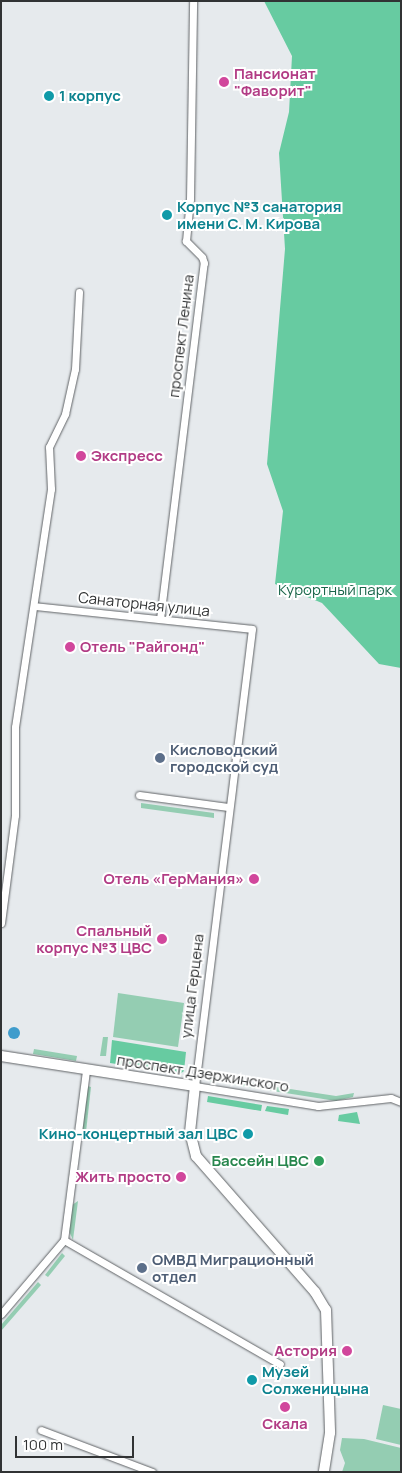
<!DOCTYPE html>
<html>
<head>
<meta charset="utf-8">
<style>
  body { margin:0 }
  #map { position:relative; width:402px; height:1473px; overflow:hidden; background:#e6eaed; font-family:Manrope,sans-serif }
  div>[style] { position:absolute }
  .green>* { inset:0; background:#94cdb2 }
  .forest>* { inset:0; background:#67cba1 }
  .water>* { inset:0; background:#3f9ccc }
  .round { border-radius:50% }
  .roads { filter:drop-shadow(0 0 1px #606366) drop-shadow(0 0 1px #606366) }
  .minor>* { height:7px; margin:-3.5px; padding:0 3.5px; transform-origin:3.5px; border-radius:3.5px; background:#fff }
  .secondary>* { height:10px; margin:-5px; padding:0 5px; transform-origin:5px; border-radius:5px; background:#fff }
  .dots>* { width:14px; height:14px; translate:-50% -50%; box-sizing:border-box; border:2px solid #fff; border-radius:50% }
  span { translate:-50% -50%; white-space:nowrap; text-align:center; line-height:1.15; -webkit-text-stroke:4px #fff; paint-order:stroke }
  .hotel-label { font-size:15px; color:#b23c85; font-weight:700 }
  .left { translate:0 -50%; text-align:left }
  .right { translate:-100% -50%; text-align:right }
  .culture-label { font-size:15px; color:#0d838f; font-weight:700 }
  .street-label { font-size:15px; color:#313334 }
  .park-label { font-size:15px; color:#1b664b }
  .service-label { font-size:15px; color:#4e5e75; font-weight:700 }
  .leisure-label { font-size:15px; color:#27864d; font-weight:700 }
  .frame { position:absolute; inset:0; border:2px solid #313334; pointer-events:none }
  .scale { position:absolute; left:15px; top:1436px; width:119px; height:22px; box-sizing:border-box; border:2px solid #313334; border-top:0; padding-left:6px; font-size:15px; line-height:18px; white-space:nowrap; color:#313334; -webkit-text-stroke:4px #fff; paint-order:stroke }
</style>
</head>
<body>
<div id="map">
  <div class="green">
    <div style="clip-path:polygon(141px 803px,214px 813px,214px 818px,141px 808px)"></div>
    <div style="clip-path:polygon(118px 993px,184px 1003px,178px 1047px,113px 1037px)"></div>
    <div style="clip-path:polygon(103px 1037px,108px 1037px,106px 1056px,100px 1056px)"></div>
    <div style="clip-path:polygon(34px 1049px,77px 1056px,76px 1061px,33px 1054px)"></div>
    <div style="clip-path:polygon(205px 1076px,336px 1096px,354px 1093px,353px 1097px,336px 1101px,209px 1081px)"></div>
    <div style="clip-path:polygon(87px 1086px,91px 1087px,86px 1132px,82px 1128px)"></div>
    <div style="clip-path:polygon(78px 1201px,73px 1240px,69px 1231px,72px 1205px)"></div>
    <div style="clip-path:polygon(62px 1253px,65px 1256px,48px 1277px,45px 1275px)"></div>
    <div style="clip-path:polygon(38px 1282px,41px 1285px,1px 1331px,1px 1325px)"></div>
    <div style="clip-path:polygon(383px 1405px,401px 1409px,401px 1445px,376px 1439px)"></div>
    <div style="clip-path:polygon(342px 1438px,364px 1439px,401px 1448px,401px 1472px,342px 1472px,345px 1463px,340px 1450px)"></div>
  </div>
  <div class="forest">
    <div style="clip-path:polygon(264px 1px,401px 1px,401px 668px,379px 664px,322px 603px,275px 584px,283px 511px,267px 464px,285px 249px,279px 153px,289px 112px,292px 56px)"></div>
    <div style="clip-path:polygon(112px 1040px,186px 1052px,184px 1071px,180px 1074px,110px 1063px)"></div>
    <div style="clip-path:polygon(208px 1096px,262px 1105px,261px 1111px,207px 1102px)"></div>
    <div style="clip-path:polygon(267px 1106px,289px 1109px,288px 1115px,265px 1111px)"></div>
    <div style="clip-path:polygon(357px 1112px,360px 1124px,338px 1121px,339px 1115px)"></div>
  </div>
  <div class="water">
    <div class="round" style="left:8px;top:1027px;width:12px;height:12px"></div>
  </div>
  <div class="roads">
    <div class="minor">
      <div style="left:34px;top:606px;width:219px;rotate:6deg"></div>
      <div style="left:252px;top:629px;width:461px;rotate:97.1deg"></div>
      <div style="left:195px;top:1086px;width:125px;rotate:9.2deg"></div>
      <div style="left:318px;top:1106px;width:73px;rotate:-6.3deg"></div>
      <div style="left:391px;top:1098px;width:11px;rotate:22deg"></div>
      <div style="left:160px;top:619px;width:359px;rotate:-83deg"></div>
      <div style="left:204px;top:263px;width:6px;rotate:-108deg"></div>
      <div style="left:202px;top:257px;width:23px;rotate:-135deg"></div>
      <div style="left:186px;top:241px;width:42px;rotate:-84.6deg"></div>
      <div style="left:190px;top:199px;width:198px;rotate:-89.1deg"></div>
      <div style="left:139px;top:795px;width:90px;rotate:7.7deg"></div>
      <div style="left:1px;top:923px;width:109px;rotate:-82.6deg"></div>
      <div style="left:15px;top:815px;width:88px;rotate:-90deg"></div>
      <div style="left:15px;top:727px;width:241px;rotate:-81.4deg"></div>
      <div style="left:51px;top:489px;width:42px;rotate:-92.7deg"></div>
      <div style="left:49px;top:447px;width:37px;rotate:-64deg"></div>
      <div style="left:65px;top:414px;width:46px;rotate:-77.5deg"></div>
      <div style="left:75px;top:369px;width:77px;rotate:-87deg"></div>
      <div style="left:64px;top:1240px;width:249px;rotate:29.9deg"></div>
      <div style="left:1px;top:1314px;width:97px;rotate:-49.6deg"></div>
      <div style="left:64px;top:1240px;width:171px;rotate:-82.6deg"></div>
      <div style="left:41px;top:1430px;width:119px;rotate:20.7deg"></div>
    </div>
    <div class="secondary">
      <div style="left:1px;top:1056px;width:196px;rotate:8.8deg"></div>
      <div style="left:195px;top:1086px;width:46px;rotate:96.2deg"></div>
      <div style="left:190px;top:1132px;width:25px;rotate:76deg"></div>
      <div style="left:196px;top:1156px;width:181px;rotate:48.8deg"></div>
      <div style="left:315px;top:1292px;width:21px;rotate:59deg"></div>
      <div style="left:326px;top:1310px;width:123px;rotate:88.1deg"></div>
      <div style="left:330px;top:1433px;width:39px;rotate:99deg"></div>
    </div>
  </div>
  <div class="dots">
    <div style="left:224px;top:82px;background:#d1479c"></div>
    <div style="left:49px;top:96px;background:#0f9aa8"></div>
    <div style="left:167px;top:215px;background:#0f9aa8"></div>
    <div style="left:81px;top:456px;background:#d1479c"></div>
    <div style="left:70px;top:647px;background:#d1479c"></div>
    <div style="left:160px;top:758px;background:#5c6f8a"></div>
    <div style="left:254px;top:879px;background:#d1479c"></div>
    <div style="left:162px;top:939px;background:#d1479c"></div>
    <div style="left:248px;top:1134px;background:#0f9aa8"></div>
    <div style="left:319px;top:1161px;background:#2e9e5b"></div>
    <div style="left:181px;top:1177px;background:#d1479c"></div>
    <div style="left:142px;top:1268px;background:#5c6f8a"></div>
    <div style="left:347px;top:1351px;background:#d1479c"></div>
    <div style="left:252px;top:1380px;background:#0f9aa8"></div>
    <div style="left:285px;top:1407px;background:#d1479c"></div>
  </div>
  <div class="hotel-label">
    <span class="left" style="left:234px;top:82px">Пансионат<br>"Фаворит"</span>
    <span class="left" style="left:91px;top:456px">Экспресс</span>
    <span class="left" style="left:80px;top:647px">Отель "Райгонд"</span>
    <span class="right" style="left:244px;top:879px">Отель «ГерМания»</span>
    <span class="right" style="left:152px;top:939px">Спальный<br>корпус №3 ЦВС</span>
    <span class="right" style="left:171px;top:1177px">Жить просто</span>
    <span class="right" style="left:337px;top:1351px">Астория</span>
    <span style="left:285px;top:1424px">Скала</span>
  </div>
  <div class="culture-label">
    <span class="left" style="left:59px;top:96px">1 корпус</span>
    <span class="left" style="left:177px;top:215px">Корпус №3 санатория<br>имени С. М. Кирова</span>
    <span class="right" style="left:238px;top:1134px">Кино-концертный зал ЦВС</span>
    <span class="left" style="left:262px;top:1380px">Музей<br>Солженицына</span>
  </div>
  <div class="street-label">
    <span style="left:181px;top:336px;rotate:-83deg">проспект Ленина</span>
    <span style="left:144px;top:604px;rotate:6deg">Санаторная улица</span>
    <span style="left:192px;top:986px;rotate:-83deg">улица Герцена</span>
    <span style="left:203px;top:1073px;rotate:9deg">проспект Дзержинского</span>
  </div>
  <div class="park-label">
    <span style="left:335px;top:590px">Курортный парк</span>
  </div>
  <div class="service-label">
    <span class="left" style="left:170px;top:758px">Кисловодский<br>городской суд</span>
    <span class="left" style="left:152px;top:1268px">ОМВД Миграционный<br>отдел</span>
  </div>
  <div class="leisure-label">
    <span class="right" style="left:309px;top:1161px">Бассейн ЦВС</span>
  </div>
  <div class="frame"></div>
  <div class="scale">100 m</div>
</div>
</body>
</html>
